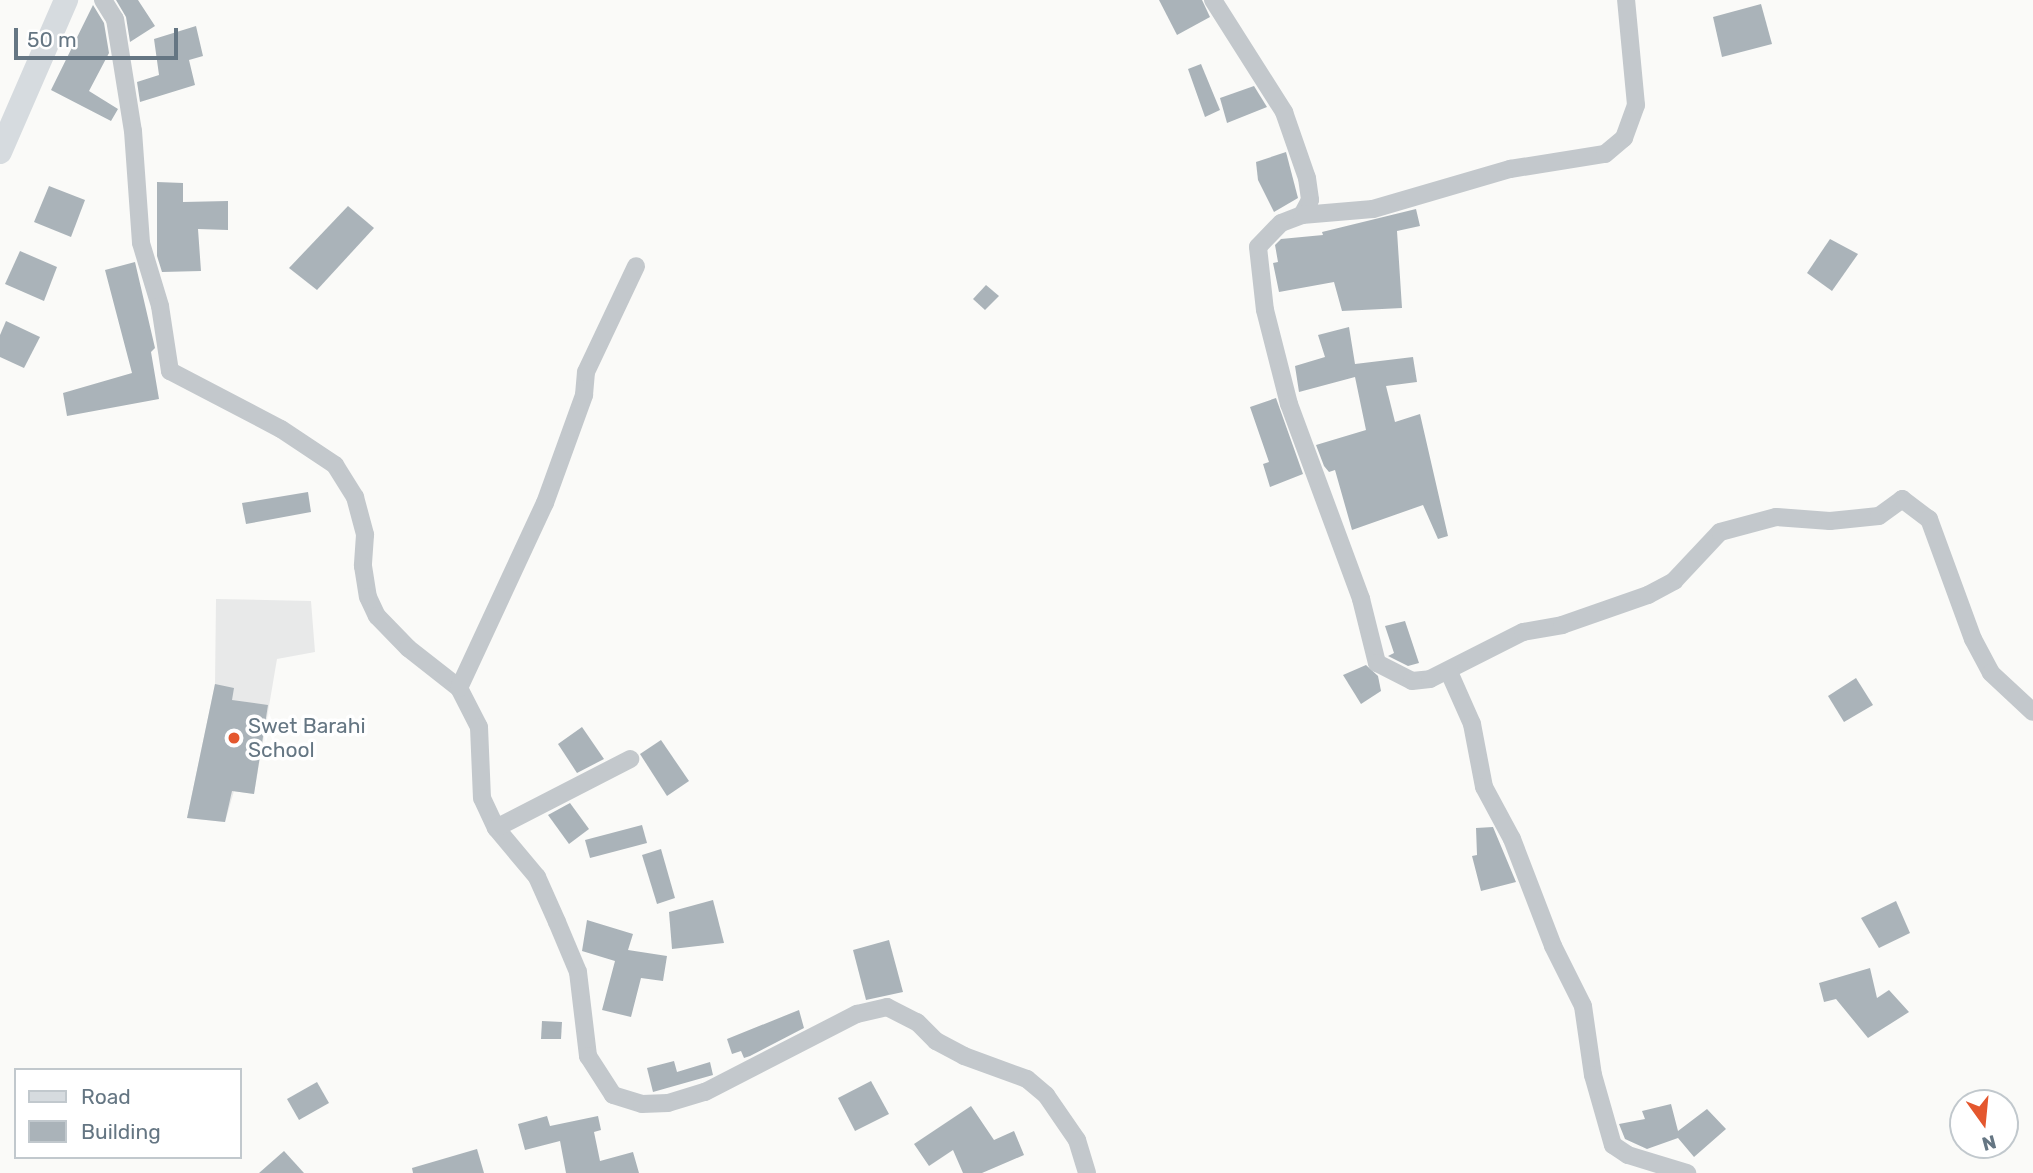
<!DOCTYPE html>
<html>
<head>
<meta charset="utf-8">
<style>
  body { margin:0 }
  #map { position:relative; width:2033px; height:1173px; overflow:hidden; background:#fafaf8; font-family:Rubik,sans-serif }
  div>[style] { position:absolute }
  .built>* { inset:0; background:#e8e9e9 }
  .building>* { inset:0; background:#aab3b9 }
  .street>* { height:18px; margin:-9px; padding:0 9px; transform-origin:9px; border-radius:9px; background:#c3c8cc }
  .secondary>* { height:24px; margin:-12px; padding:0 12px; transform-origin:12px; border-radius:12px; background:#d6dbdf }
  .dots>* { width:19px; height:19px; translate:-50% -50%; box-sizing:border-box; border:4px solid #fff; border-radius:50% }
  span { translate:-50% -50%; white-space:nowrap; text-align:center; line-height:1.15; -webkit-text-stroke:7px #fff; paint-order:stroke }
  .poi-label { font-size:21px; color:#657683 }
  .left { translate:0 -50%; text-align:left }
  .legend { position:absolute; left:14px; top:1068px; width:228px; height:91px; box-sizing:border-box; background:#fff; border:2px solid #c1c8cd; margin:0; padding:9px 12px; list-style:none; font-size:21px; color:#657683 }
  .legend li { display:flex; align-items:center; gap:14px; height:35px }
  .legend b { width:35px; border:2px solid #c1c8cd }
  .north { position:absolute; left:1949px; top:1089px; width:70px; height:70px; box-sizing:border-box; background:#fff; border:2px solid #c1c8cd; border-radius:50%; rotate:165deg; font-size:19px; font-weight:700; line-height:28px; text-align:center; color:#657683 }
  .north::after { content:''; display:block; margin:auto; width:24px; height:32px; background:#e4572e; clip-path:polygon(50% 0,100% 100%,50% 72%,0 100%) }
  .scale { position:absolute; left:14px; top:28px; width:164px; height:32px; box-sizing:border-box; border:4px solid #657683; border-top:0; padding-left:9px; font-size:21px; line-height:24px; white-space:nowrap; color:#657683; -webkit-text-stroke:5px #fff; paint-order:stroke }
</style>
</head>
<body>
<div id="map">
  <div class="built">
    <div style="clip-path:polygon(216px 599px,311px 601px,315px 652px,277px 659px,254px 794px,234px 791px,225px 822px,187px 818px,215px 684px)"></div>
  </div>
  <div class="building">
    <div style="clip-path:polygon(116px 0,138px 0,155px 26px,130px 42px,126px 17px)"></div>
    <div style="clip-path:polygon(1159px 0,1202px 0,1210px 17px,1177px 35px)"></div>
    <div style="clip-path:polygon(1761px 4px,1772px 44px,1722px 57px,1713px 17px)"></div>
    <div style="clip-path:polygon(93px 5px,104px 23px,109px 53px,89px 91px,118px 109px,111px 121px,51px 90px)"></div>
    <div style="clip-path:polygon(196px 26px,203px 56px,189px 60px,195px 85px,140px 102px,137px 82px,159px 75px,154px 39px)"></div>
    <div style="clip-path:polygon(1201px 64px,1220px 110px,1205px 117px,1188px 69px)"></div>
    <div style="clip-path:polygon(1254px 86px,1267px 107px,1227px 123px,1220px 98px)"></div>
    <div style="clip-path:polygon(1286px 152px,1298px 198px,1274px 212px,1258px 180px,1256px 162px)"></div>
    <div style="clip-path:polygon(157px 182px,183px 183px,183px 202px,228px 201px,228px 230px,198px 229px,201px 271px,162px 272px,157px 256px)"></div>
    <div style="clip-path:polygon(49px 186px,85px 200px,71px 237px,34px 222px)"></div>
    <div style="clip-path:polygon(348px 206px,374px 228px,317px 290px,289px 268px)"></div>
    <div style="clip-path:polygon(1416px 209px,1420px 226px,1397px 231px,1402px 308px,1342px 311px,1334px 282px,1279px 292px,1273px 263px,1278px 262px,1275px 245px,1281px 239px,1323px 235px,1322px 232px)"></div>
    <div style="clip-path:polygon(1830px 239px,1858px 254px,1832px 291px,1807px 273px)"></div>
    <div style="clip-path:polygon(20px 251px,57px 267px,44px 301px,5px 284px)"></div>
    <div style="clip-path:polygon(135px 262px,155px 348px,151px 352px,159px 399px,67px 416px,63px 393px,132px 373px,105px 270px)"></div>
    <div style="clip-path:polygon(986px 285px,999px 296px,985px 310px,973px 299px)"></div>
    <div style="clip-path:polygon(6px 321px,40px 337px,24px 368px,0 357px,0 335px)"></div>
    <div style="clip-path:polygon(1349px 327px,1355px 364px,1413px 357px,1417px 382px,1386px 386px,1395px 422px,1420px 414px,1448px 536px,1438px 539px,1423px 505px,1352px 530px,1335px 470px,1329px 472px,1324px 466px,1316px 445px,1366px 430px,1355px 377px,1299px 392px,1295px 366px,1325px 357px,1318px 335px)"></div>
    <div style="clip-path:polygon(1276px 398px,1303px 474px,1270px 487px,1263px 464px,1269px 462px,1250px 407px)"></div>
    <div style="clip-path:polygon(308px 492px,311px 512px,246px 524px,242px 503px)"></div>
    <div style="clip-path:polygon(1405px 621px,1419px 663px,1408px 666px,1388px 656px,1394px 653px,1385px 626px)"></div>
    <div style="clip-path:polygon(1366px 665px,1378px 676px,1381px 691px,1361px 704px,1343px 675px)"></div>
    <div style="clip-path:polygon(1856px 678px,1873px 705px,1844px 722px,1828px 696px)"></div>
    <div style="clip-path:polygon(215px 684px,234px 688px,232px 700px,268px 705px,254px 794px,232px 791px,225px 822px,187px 818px)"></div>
    <div style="clip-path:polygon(582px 727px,604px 759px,577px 773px,558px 744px)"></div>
    <div style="clip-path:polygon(661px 740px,689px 781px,667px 796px,640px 754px)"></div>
    <div style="clip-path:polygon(570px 803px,589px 829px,569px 844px,548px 815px)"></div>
    <div style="clip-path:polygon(642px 825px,647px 843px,590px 858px,585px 840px)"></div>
    <div style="clip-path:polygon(1493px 827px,1516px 882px,1481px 891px,1472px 856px,1477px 855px,1476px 828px)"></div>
    <div style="clip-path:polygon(661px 849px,675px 898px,657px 904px,642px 855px)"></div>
    <div style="clip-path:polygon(713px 900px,724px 943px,672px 949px,669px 912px)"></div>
    <div style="clip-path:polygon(1896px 901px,1910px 933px,1879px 948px,1861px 918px)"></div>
    <div style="clip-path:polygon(587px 920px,633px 934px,628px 950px,667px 956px,663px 981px,641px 978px,631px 1017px,602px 1010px,615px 961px,582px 951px)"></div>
    <div style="clip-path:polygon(889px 940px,903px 992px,866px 1000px,853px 950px)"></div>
    <div style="clip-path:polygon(1870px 968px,1877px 998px,1889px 990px,1909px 1012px,1868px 1038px,1836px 999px,1824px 1002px,1819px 983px)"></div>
    <div style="clip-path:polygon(799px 1010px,804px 1028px,750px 1056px,744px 1058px,741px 1051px,732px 1054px,727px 1039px)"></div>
    <div style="clip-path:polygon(542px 1021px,562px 1022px,561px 1039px,541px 1039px)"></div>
    <div style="clip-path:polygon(674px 1061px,677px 1072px,710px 1062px,713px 1075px,653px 1092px,647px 1068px)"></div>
    <div style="clip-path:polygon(871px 1081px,889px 1114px,855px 1131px,838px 1098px)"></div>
    <div style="clip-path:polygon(317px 1082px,329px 1103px,299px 1120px,287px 1099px)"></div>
    <div style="clip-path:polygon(1671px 1104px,1678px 1131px,1707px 1109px,1726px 1129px,1694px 1157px,1678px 1138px,1647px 1149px,1625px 1139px,1619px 1124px,1645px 1119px,1642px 1111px)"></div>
    <div style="clip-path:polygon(971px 1106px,994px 1140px,1014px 1131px,1024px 1155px,982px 1173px,963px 1173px,953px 1150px,929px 1166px,914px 1144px)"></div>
    <div style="clip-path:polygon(547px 1116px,550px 1126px,598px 1116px,601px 1130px,594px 1132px,600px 1161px,633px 1152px,639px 1173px,566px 1173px,560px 1141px,525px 1150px,518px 1124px)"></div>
    <div style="clip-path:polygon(477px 1149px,484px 1173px,413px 1173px,412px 1168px)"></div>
    <div style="clip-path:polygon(284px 1151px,304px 1173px,259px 1173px)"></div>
  </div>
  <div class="street">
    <div style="left:103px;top:0;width:22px;rotate:58deg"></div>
    <div style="left:115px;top:19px;width:113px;rotate:80.9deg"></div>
    <div style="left:133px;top:131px;width:112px;rotate:85.9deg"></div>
    <div style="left:141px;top:243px;width:66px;rotate:73.2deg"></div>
    <div style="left:160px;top:306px;width:66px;rotate:81.3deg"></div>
    <div style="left:170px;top:371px;width:125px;rotate:27.6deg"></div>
    <div style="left:281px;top:429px;width:65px;rotate:33.7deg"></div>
    <div style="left:335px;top:465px;width:38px;rotate:58deg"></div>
    <div style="left:355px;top:497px;width:39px;rotate:75deg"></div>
    <div style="left:365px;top:535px;width:31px;rotate:94deg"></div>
    <div style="left:363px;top:566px;width:31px;rotate:81deg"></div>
    <div style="left:368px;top:597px;width:21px;rotate:65deg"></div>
    <div style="left:377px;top:616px;width:45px;rotate:45.9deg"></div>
    <div style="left:408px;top:648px;width:65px;rotate:38.1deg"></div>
    <div style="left:459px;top:688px;width:44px;rotate:62.9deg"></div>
    <div style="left:479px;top:727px;width:71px;rotate:87.6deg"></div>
    <div style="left:482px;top:798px;width:33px;rotate:65deg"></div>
    <div style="left:496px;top:828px;width:64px;rotate:50.1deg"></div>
    <div style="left:537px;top:877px;width:49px;rotate:66deg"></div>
    <div style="left:557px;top:922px;width:54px;rotate:67.2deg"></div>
    <div style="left:578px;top:972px;width:85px;rotate:83.2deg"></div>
    <div style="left:588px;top:1056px;width:46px;rotate:57.3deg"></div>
    <div style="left:613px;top:1095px;width:30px;rotate:17deg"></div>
    <div style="left:642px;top:1104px;width:26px;rotate:-2deg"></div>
    <div style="left:668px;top:1103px;width:39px;rotate:-17deg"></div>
    <div style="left:705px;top:1092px;width:171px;rotate:-27.2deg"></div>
    <div style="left:857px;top:1014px;width:31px;rotate:-13deg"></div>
    <div style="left:887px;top:1007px;width:34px;rotate:27deg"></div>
    <div style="left:917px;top:1022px;width:27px;rotate:45deg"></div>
    <div style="left:936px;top:1041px;width:32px;rotate:28deg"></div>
    <div style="left:964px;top:1056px;width:67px;rotate:20.1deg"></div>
    <div style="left:1027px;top:1079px;width:25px;rotate:40deg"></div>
    <div style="left:1046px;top:1095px;width:55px;rotate:55.4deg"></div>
    <div style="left:1077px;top:1140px;width:34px;rotate:73deg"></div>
    <div style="left:1213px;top:0;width:133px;rotate:57.6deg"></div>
    <div style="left:1284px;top:112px;width:70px;rotate:70.8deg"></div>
    <div style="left:1307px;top:178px;width:22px;rotate:82deg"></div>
    <div style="left:1310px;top:200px;width:17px;rotate:118deg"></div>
    <div style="left:1302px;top:215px;width:22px;rotate:159deg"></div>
    <div style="left:1281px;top:223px;width:33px;rotate:134deg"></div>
    <div style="left:1258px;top:247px;width:63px;rotate:83.7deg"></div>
    <div style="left:1265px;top:310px;width:97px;rotate:75.7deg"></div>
    <div style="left:1289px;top:404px;width:208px;rotate:69.7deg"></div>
    <div style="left:1361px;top:599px;width:66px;rotate:76deg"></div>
    <div style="left:1377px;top:663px;width:39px;rotate:27deg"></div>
    <div style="left:1412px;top:681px;width:18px;rotate:-6deg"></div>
    <div style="left:1430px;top:679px;width:104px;rotate:-26.8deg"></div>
    <div style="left:1523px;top:632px;width:40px;rotate:-10deg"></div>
    <div style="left:1562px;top:625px;width:91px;rotate:-19.2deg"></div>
    <div style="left:1648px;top:595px;width:30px;rotate:-28deg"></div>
    <div style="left:1674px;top:581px;width:67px;rotate:-46.8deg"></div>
    <div style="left:1720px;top:532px;width:58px;rotate:-15deg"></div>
    <div style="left:1776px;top:517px;width:54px;rotate:4.2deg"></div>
    <div style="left:1830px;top:521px;width:49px;rotate:-5.8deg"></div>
    <div style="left:1879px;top:516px;width:29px;rotate:-36deg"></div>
    <div style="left:1902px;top:499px;width:34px;rotate:37deg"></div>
    <div style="left:1929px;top:519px;width:128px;rotate:69.9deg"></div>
    <div style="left:1973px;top:639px;width:38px;rotate:62deg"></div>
    <div style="left:1991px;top:673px;width:57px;rotate:42.9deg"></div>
    <div style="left:1302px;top:215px;width:71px;rotate:-4.8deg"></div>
    <div style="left:1373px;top:209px;width:143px;rotate:-16.3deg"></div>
    <div style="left:1510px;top:169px;width:96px;rotate:-9deg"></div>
    <div style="left:1605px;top:154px;width:25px;rotate:-40deg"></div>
    <div style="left:1624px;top:138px;width:35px;rotate:-70deg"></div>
    <div style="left:1636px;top:105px;width:105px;rotate:-95.4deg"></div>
    <div style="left:1449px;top:672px;width:57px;rotate:66.1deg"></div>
    <div style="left:1472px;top:724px;width:64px;rotate:79.2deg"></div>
    <div style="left:1484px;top:787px;width:59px;rotate:61.7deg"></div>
    <div style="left:1512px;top:839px;width:115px;rotate:69deg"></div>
    <div style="left:1553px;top:946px;width:67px;rotate:63.4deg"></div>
    <div style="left:1583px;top:1006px;width:70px;rotate:81.8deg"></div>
    <div style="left:1593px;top:1075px;width:73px;rotate:74.1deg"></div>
    <div style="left:1613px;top:1145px;width:18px;rotate:34deg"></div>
    <div style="left:1628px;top:1155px;width:62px;rotate:17deg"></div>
    <div style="left:459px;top:688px;width:204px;rotate:-65.1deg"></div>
    <div style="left:545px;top:503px;width:115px;rotate:-70.1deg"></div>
    <div style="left:584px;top:395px;width:23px;rotate:-85deg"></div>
    <div style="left:586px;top:372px;width:117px;rotate:-64.7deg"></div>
    <div style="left:496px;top:828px;width:151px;rotate:-27.2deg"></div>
  </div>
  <div class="secondary">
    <div style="left:0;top:152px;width:166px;rotate:-66.5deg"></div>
  </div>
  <div class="dots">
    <div style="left:234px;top:738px;background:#e4572e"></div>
  </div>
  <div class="poi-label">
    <span class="left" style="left:248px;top:738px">Swet Barahi<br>School</span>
  </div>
  <ul class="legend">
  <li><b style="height:9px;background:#d6dbdf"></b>Road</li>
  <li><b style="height:19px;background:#aab3b9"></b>Building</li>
  </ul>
  <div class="north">N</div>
  <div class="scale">50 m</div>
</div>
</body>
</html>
